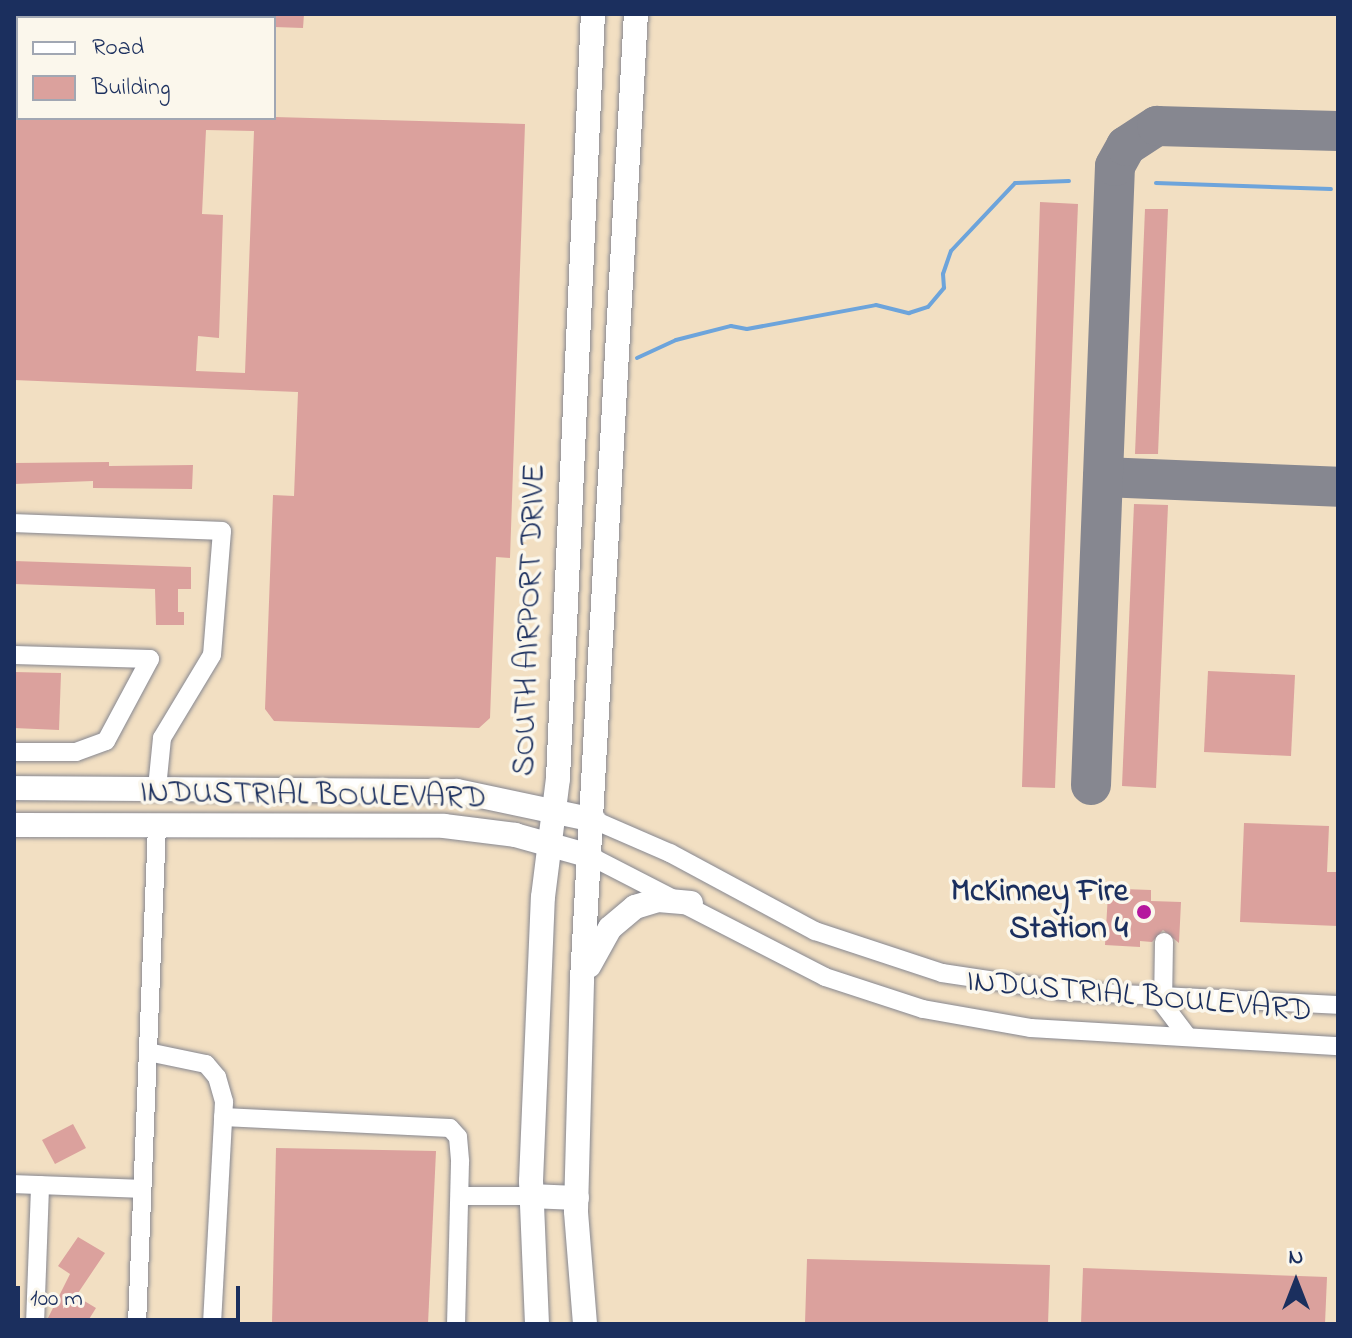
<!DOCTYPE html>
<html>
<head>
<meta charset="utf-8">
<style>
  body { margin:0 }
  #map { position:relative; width:1352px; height:1338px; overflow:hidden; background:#f2dfc2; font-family:"Indie Flower",sans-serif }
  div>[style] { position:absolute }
  .stream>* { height:4px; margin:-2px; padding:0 2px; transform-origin:2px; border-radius:2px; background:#6da4db }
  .taxiway>* { height:40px; margin:-20px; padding:0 20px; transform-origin:20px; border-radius:20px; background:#868790 }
  .building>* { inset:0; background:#dba19d }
  .roads { filter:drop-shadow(0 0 2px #868790) drop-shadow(0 0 2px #868790) }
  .minor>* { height:18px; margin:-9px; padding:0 9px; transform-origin:9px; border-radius:9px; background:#fff }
  .major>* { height:24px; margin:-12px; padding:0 12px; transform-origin:12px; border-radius:12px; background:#fff }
  .dots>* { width:22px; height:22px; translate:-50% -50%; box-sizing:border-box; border:4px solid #fbf7ec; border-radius:50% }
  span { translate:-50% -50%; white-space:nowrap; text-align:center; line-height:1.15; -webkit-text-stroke:7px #fbf7ec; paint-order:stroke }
  .street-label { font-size:32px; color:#1b2f5e }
  .poi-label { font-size:32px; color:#1b2f5e; font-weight:700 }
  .right { translate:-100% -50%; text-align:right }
  .frame { position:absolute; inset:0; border:16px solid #1b2f5e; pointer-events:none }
  .legend { position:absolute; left:16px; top:16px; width:260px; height:104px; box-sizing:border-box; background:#fbf7ec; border:2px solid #a1a7b3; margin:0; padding:10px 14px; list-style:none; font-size:24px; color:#1b2f5e }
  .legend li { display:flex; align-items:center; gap:16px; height:40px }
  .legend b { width:40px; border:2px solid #a1a7b3 }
  .north { position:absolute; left:1256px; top:1242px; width:80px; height:80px; -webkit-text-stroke:6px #fbf7ec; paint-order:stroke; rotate:0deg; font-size:22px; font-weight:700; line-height:32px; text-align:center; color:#1b2f5e }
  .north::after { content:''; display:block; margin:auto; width:28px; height:36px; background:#1b2f5e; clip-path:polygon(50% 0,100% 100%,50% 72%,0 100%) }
  .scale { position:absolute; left:16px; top:1286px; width:224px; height:36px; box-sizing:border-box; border:4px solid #1b2f5e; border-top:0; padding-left:10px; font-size:24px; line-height:28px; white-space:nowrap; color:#1b2f5e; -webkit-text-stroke:6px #fbf7ec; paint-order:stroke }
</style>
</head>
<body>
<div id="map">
  <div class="stream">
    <div style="left:1156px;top:183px;width:175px;rotate:2deg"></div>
    <div style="left:637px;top:358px;width:43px;rotate:-24.8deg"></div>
    <div style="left:676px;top:340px;width:57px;rotate:-14.3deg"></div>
    <div style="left:731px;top:326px;width:16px;rotate:11deg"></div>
    <div style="left:747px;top:329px;width:131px;rotate:-10.5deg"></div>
    <div style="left:876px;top:305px;width:34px;rotate:14deg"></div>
    <div style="left:909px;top:313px;width:20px;rotate:-18deg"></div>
    <div style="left:928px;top:307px;width:25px;rotate:-50deg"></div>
    <div style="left:944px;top:288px;width:14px;rotate:-94deg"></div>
    <div style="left:943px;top:274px;width:24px;rotate:-71deg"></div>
    <div style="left:951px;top:251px;width:93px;rotate:-46.7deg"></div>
    <div style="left:1015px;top:183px;width:54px;rotate:-2.1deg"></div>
  </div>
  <div class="taxiway">
    <div style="left:1103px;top:477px;width:235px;rotate:2.4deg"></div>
    <div style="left:1091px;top:785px;width:619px;rotate:-87.78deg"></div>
    <div style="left:1115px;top:166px;width:23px;rotate:-61deg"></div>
    <div style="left:1126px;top:146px;width:37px;rotate:-33deg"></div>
    <div style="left:1157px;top:126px;width:181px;rotate:1.6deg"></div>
  </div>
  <div class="building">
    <div style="clip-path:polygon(274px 14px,304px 14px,303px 28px,274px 27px)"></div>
    <div style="clip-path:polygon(evenodd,274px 117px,525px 124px,510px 558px,496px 557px,490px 718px,479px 728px,274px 721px,265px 709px,273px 495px,294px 496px,298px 392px,14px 380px,14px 118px,274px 117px,206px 130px,254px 131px,245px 373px,196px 371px,198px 336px,219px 338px,223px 215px,202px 214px,206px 130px)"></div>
    <div style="clip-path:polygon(1040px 202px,1078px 204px,1055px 788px,1022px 787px)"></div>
    <div style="clip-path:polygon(1145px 209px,1168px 209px,1158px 454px,1135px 454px)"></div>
    <div style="clip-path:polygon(109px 462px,109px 466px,193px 465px,192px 489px,93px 488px,93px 481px,14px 484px,14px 463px)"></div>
    <div style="clip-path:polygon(1134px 504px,1168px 505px,1156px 788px,1122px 786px)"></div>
    <div style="clip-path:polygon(14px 561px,191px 567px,191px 589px,178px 589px,178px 612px,184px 612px,184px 625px,156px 625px,155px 589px,14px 584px)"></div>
    <div style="clip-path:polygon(1208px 671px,1295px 675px,1291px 756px,1204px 752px)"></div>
    <div style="clip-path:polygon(14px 672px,61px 673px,59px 730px,14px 728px)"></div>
    <div style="clip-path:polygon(1244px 823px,1329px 826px,1327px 872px,1338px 872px,1338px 926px,1240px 922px)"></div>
    <div style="clip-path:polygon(1123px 889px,1151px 890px,1151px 901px,1181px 902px,1179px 943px,1163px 930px,1152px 942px,1140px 941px,1140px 947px,1105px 945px,1108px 894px,1122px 895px)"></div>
    <div style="clip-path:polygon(73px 1124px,86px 1148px,55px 1164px,42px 1140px)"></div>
    <div style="clip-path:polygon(276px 1148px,436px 1151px,428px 1324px,272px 1324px)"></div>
    <div style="clip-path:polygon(78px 1237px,105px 1253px,76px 1296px,96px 1308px,86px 1324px,57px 1324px,48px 1318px,70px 1274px,58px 1266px)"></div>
    <div style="clip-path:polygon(807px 1259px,1050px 1265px,1048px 1324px,805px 1324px)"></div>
    <div style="clip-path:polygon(1083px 1268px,1327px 1277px,1325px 1324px,1081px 1324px)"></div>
  </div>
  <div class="roads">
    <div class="minor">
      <div style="left:14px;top:523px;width:208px;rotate:2.2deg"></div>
      <div style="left:222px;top:531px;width:124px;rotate:94.6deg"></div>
      <div style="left:212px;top:655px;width:97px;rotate:121.1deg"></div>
      <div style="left:162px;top:738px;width:50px;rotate:95.7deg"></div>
      <div style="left:14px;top:655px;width:136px;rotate:1.7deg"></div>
      <div style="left:150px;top:659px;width:93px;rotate:118.2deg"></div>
      <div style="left:106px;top:741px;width:32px;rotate:160deg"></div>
      <div style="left:76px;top:752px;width:62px;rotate:180deg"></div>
      <div style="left:594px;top:820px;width:83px;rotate:23.5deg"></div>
      <div style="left:670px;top:853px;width:165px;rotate:28.3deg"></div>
      <div style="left:815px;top:931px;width:134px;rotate:18.3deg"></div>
      <div style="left:942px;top:973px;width:122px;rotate:8.5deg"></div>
      <div style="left:1063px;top:991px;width:275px;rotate:2.9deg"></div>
      <div style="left:590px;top:856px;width:264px;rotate:27.2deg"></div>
      <div style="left:825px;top:977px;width:103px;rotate:18.1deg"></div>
      <div style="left:923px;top:1009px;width:110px;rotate:10deg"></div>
      <div style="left:1031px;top:1028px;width:308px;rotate:3.4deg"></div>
      <div style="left:1164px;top:942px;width:62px;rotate:90.9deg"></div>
      <div style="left:1163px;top:1004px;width:41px;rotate:52.9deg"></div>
      <div style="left:148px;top:1052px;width:59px;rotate:11.7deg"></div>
      <div style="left:206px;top:1064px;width:17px;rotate:50deg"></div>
      <div style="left:217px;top:1077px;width:26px;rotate:74deg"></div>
      <div style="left:224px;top:1102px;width:222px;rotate:93.1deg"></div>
      <div style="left:223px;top:1117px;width:227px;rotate:2.8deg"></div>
      <div style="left:450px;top:1128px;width:12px;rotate:48deg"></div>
      <div style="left:458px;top:1137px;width:25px;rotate:85deg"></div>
      <div style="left:460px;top:1162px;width:162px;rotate:91.4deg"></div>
      <div style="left:14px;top:1184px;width:128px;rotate:2.2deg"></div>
      <div style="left:460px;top:1196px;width:70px"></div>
      <div style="left:35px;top:1324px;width:139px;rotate:-87.9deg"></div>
      <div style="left:137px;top:1324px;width:498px;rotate:-87.7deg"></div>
    </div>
    <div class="major">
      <div style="left:14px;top:788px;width:443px;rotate:0.4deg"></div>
      <div style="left:457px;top:791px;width:140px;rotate:12deg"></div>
      <div style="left:14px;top:825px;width:430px;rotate:0.1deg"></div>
      <div style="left:444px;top:826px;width:72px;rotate:7.2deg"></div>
      <div style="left:515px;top:835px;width:78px;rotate:15.6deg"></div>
      <div style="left:589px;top:966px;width:43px;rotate:-61.1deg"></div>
      <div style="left:610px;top:928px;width:33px;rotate:-40deg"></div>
      <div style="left:635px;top:907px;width:24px;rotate:-17deg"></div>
      <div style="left:658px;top:900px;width:33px;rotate:5deg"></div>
      <div style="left:530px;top:1196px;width:47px;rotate:2.4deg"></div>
      <div style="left:537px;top:1324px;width:143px;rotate:-92.4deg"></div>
      <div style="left:531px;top:1181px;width:284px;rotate:-87.6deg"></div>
      <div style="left:543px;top:897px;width:120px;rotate:-82.8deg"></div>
      <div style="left:558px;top:778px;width:765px;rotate:-87.38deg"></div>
      <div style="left:585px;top:1324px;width:113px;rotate:-94.6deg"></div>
      <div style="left:576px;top:1211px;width:232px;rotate:-88.5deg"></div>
      <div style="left:582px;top:979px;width:967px;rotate:-86.8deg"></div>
    </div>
  </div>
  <div class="dots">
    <div style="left:1144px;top:912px;background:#b5179e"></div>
  </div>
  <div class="street-label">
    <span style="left:531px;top:620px;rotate:-88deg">SOUTH AIRPORT DRIVE</span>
    <span style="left:313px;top:797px;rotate:1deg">INDUSTRIAL BOULEVARD</span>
    <span style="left:1139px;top:998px;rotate:5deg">INDUSTRIAL BOULEVARD</span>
  </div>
  <div class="poi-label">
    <span class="right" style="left:1128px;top:912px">McKinney Fire<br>Station 4</span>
  </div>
  <div class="frame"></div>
  <ul class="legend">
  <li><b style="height:10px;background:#fff"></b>Road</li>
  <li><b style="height:22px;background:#dba19d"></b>Building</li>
  </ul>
  <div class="north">N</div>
  <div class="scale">100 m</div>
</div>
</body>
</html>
